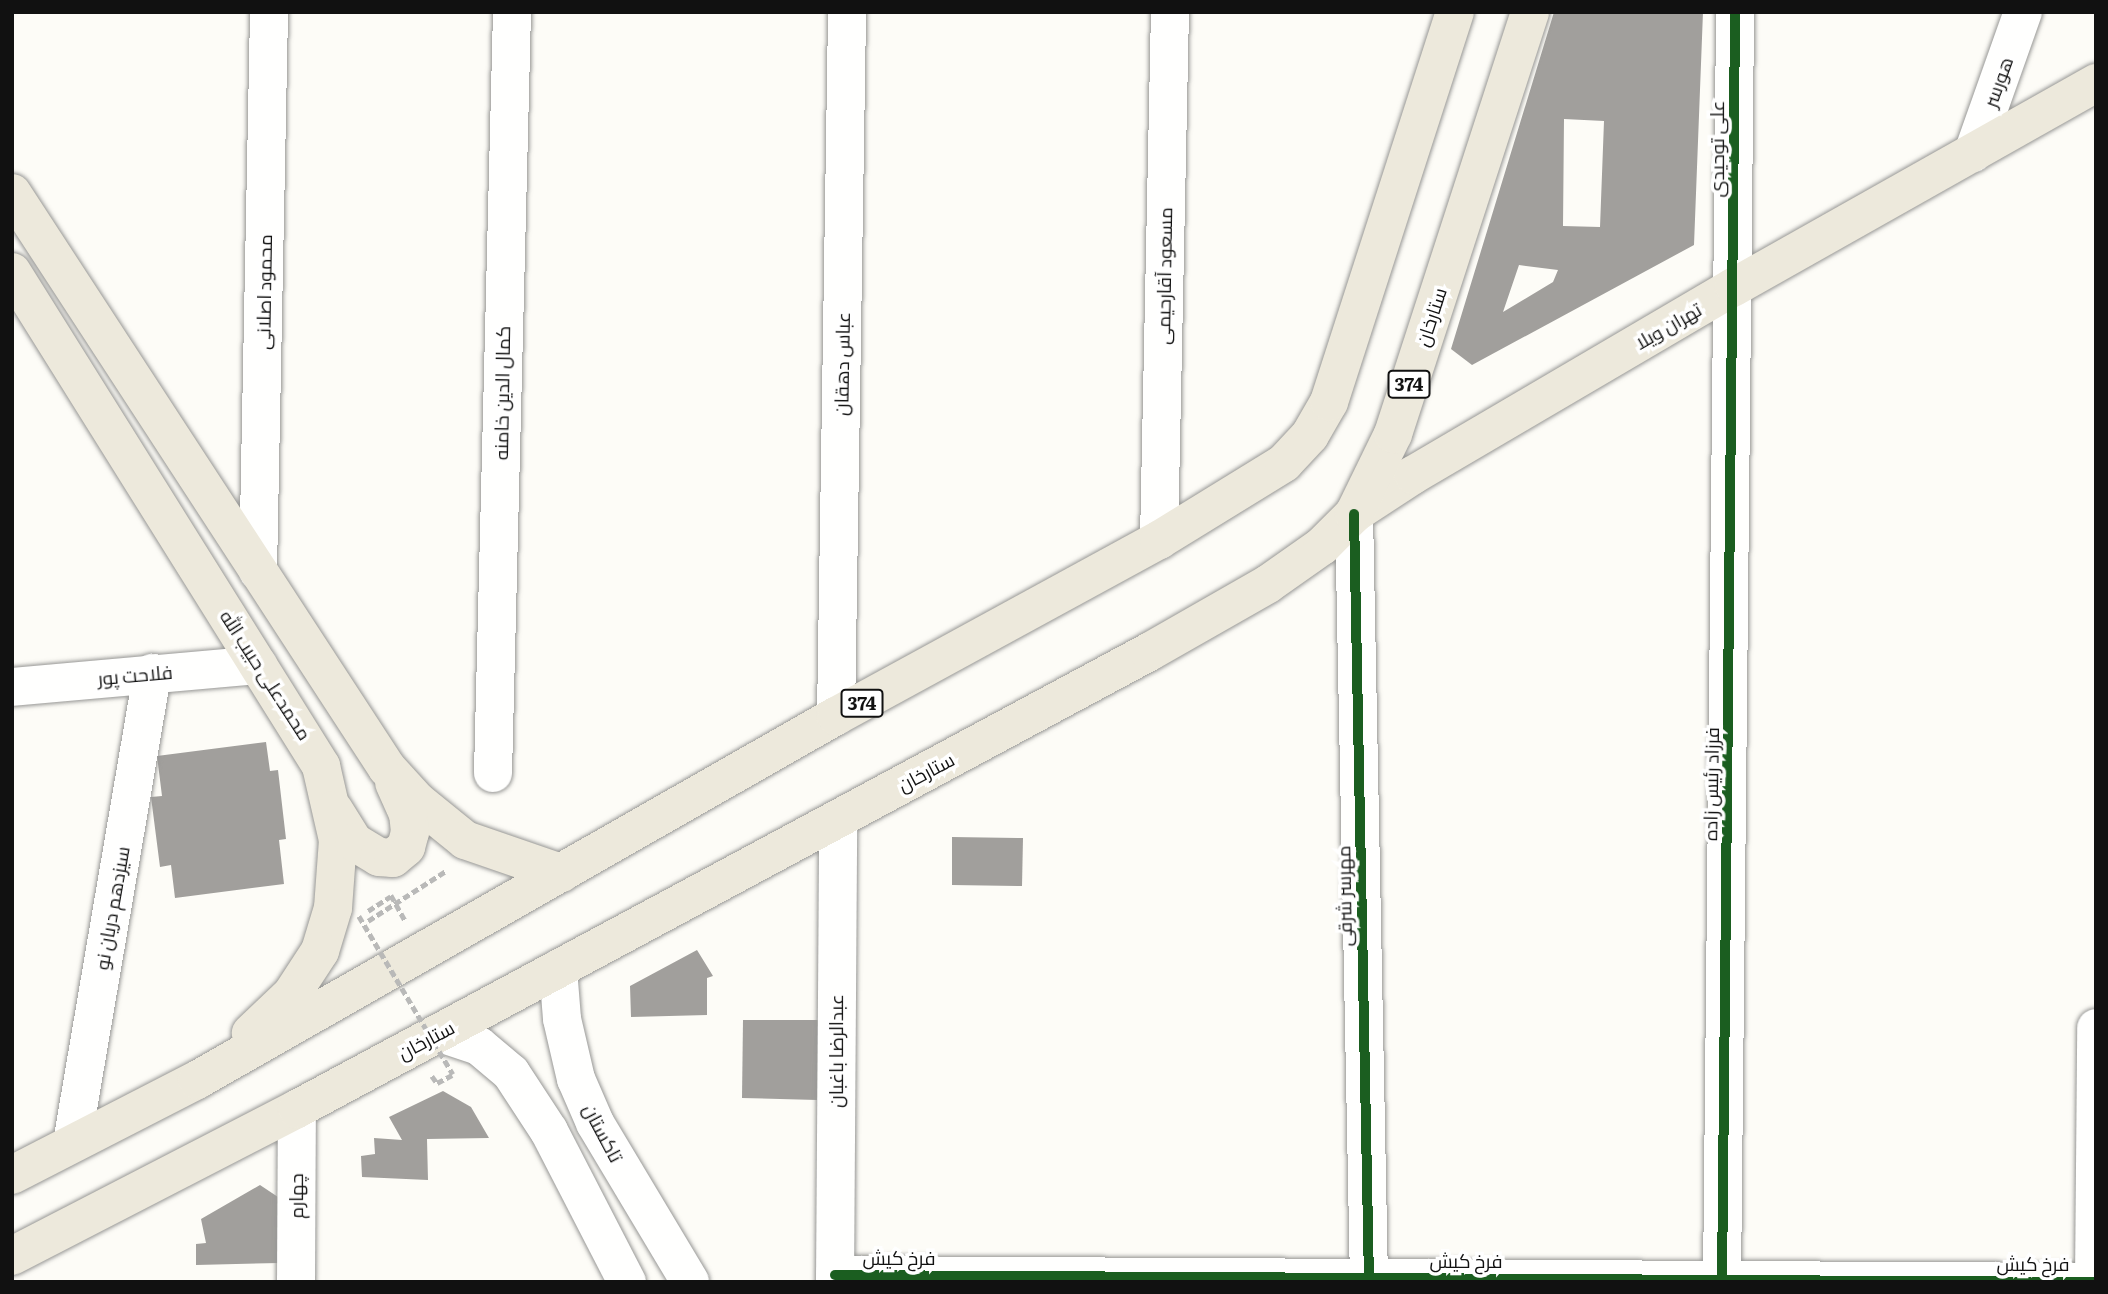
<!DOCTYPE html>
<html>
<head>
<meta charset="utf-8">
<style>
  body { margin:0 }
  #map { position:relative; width:2108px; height:1294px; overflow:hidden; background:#fdfcf7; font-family:Literata,Cairo,serif }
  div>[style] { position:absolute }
  .building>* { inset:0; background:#a19f9c }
  .path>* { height:4.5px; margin-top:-2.25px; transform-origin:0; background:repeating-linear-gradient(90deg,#b9b9b8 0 7px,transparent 0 10.5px) }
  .roads { filter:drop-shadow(0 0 2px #979795) drop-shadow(0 0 2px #979795) }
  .minor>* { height:38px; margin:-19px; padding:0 19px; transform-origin:19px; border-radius:19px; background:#fffffe }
  .major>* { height:38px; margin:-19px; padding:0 19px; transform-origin:19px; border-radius:19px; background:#ede9dc }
  .path-bridge>* { height:4.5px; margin-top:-2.25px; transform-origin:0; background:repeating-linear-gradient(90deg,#b9b9b8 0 7px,transparent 0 10.5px) }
  .cycleway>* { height:10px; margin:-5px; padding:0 5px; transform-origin:5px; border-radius:5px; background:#1b5e20 }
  span { translate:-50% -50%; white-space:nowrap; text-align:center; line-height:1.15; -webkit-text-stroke:7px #fff; paint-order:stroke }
  .shield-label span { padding:2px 5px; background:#fff; border:2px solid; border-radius:5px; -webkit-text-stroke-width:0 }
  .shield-label { font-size:18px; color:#111; font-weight:700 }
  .street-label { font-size:19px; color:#111 }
  .frame { position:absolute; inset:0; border:14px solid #111; pointer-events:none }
</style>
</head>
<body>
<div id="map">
  <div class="building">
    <div style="clip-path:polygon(evenodd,1554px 12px,1703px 12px,1694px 245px,1472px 365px,1451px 349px,1554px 12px,1564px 119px,1604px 121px,1600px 227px,1563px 226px,1564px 119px,1554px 12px,1519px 265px,1558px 270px,1553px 282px,1503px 312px,1519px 265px)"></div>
    <div style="clip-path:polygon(266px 742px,270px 771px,278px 770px,286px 839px,279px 840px,284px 884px,175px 898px,171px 865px,160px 867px,151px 797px,162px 796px,157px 756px)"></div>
    <div style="clip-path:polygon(952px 837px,1023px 838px,1022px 886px,952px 885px)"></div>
    <div style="clip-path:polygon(697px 950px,713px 976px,707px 978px,707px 1015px,631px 1017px,630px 986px)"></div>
    <div style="clip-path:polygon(743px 1020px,819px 1020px,817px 1100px,742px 1098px)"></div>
    <div style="clip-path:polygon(443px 1091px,471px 1107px,489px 1138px,427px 1139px,428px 1180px,362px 1177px,361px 1156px,375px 1154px,374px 1138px,402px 1140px,389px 1117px)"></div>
    <div style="clip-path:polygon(260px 1185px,278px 1197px,279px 1263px,196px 1265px,196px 1244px,206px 1243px,201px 1219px)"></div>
  </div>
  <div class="path">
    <div style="left:391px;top:895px;width:29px;rotate:61deg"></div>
    <div style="left:368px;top:911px;width:27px;rotate:-33deg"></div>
    <div style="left:368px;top:921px;width:93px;rotate:-32.7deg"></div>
    <div style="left:432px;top:1076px;width:9px;rotate:54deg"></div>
    <div style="left:437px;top:1083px;width:17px;rotate:-28deg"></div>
  </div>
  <div class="roads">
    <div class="minor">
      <div style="left:1973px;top:153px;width:150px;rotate:-70.5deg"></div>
      <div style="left:1354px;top:514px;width:768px;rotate:88.88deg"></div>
      <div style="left:1159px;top:540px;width:528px;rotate:-88.81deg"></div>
      <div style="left:258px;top:571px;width:559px;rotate:-88.87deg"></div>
      <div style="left:12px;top:687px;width:247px;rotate:-5.1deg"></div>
      <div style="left:836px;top:716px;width:704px;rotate:-89.1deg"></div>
      <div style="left:493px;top:773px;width:761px;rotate:-88.57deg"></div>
      <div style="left:558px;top:969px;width:50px;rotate:85.4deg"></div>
      <div style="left:562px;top:1019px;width:62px;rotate:76.9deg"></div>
      <div style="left:576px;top:1079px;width:48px;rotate:66.6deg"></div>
      <div style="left:595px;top:1123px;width:185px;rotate:59.1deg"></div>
      <div style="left:440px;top:1033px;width:41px;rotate:18.4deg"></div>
      <div style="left:479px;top:1046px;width:42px;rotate:40.2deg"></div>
      <div style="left:511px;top:1073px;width:69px;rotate:56.8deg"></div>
      <div style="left:549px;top:1131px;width:170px;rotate:62.7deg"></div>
      <div style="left:72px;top:1143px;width:477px;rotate:-80.3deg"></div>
      <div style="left:835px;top:1275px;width:1261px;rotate:0.32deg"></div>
      <div style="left:296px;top:1282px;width:173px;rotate:-89.7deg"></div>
      <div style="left:835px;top:1282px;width:463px;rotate:-89.6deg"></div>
      <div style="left:1722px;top:1282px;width:1270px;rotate:-89.41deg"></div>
      <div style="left:2094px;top:1282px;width:254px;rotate:-89.5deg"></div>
    </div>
    <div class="major">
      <div style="left:12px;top:193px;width:686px;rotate:56.89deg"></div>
      <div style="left:387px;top:768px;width:45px;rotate:47.7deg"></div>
      <div style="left:417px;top:801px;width:62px;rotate:39.1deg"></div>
      <div style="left:465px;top:840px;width:102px;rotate:19deg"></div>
      <div style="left:12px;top:272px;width:583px;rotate:57.97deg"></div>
      <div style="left:321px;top:766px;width:76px;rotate:77.1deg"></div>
      <div style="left:338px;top:840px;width:68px;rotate:94.2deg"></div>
      <div style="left:333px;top:908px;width:45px;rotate:106.8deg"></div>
      <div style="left:320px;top:951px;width:51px;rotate:123.1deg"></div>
      <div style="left:292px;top:994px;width:57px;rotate:136.4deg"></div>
      <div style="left:1355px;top:513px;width:69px;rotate:-33.2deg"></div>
      <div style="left:1413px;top:475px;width:372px;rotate:-30.4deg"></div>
      <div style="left:1734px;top:287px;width:416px;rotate:-29.4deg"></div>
      <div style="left:334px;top:810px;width:38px;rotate:58deg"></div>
      <div style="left:354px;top:842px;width:29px;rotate:31deg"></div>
      <div style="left:379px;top:857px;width:14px;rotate:4deg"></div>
      <div style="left:393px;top:858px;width:17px;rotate:-40deg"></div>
      <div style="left:406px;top:847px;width:16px;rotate:-75deg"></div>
      <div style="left:410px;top:832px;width:18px;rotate:-96deg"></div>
      <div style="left:408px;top:814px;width:34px;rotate:-114deg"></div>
      <div style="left:12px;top:1175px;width:208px;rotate:-27.2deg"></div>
      <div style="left:197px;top:1080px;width:735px;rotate:-29.67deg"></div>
      <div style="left:836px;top:716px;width:368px;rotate:-28.6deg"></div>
      <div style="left:1159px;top:540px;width:147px;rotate:-31.6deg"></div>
      <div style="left:1284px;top:463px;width:38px;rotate:-47deg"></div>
      <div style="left:1310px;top:435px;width:38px;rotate:-60deg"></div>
      <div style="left:1329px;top:402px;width:410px;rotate:-72.1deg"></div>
      <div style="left:12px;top:1256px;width:321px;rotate:-27.3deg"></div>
      <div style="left:297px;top:1109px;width:967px;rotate:-28.21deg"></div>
      <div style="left:1149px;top:652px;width:137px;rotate:-29.7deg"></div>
      <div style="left:1268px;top:584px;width:66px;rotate:-35.1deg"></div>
      <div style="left:1322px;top:546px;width:45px;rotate:-45deg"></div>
      <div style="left:1354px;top:514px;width:89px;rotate:-64deg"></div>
      <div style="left:1393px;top:434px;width:444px;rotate:-72deg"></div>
    </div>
  </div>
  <div class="path-bridge">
    <div style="left:359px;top:916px;width:184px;rotate:59.3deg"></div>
  </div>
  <div class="cycleway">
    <div style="left:1354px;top:514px;width:768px;rotate:88.88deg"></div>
    <div style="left:835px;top:1275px;width:1261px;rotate:0.32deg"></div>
    <div style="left:1722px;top:1282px;width:1270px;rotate:-89.41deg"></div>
  </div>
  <div class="shield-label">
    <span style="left:1409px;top:384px">374</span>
    <span style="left:862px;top:703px">374</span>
  </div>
  <div class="street-label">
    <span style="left:1998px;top:82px;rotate:-70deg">هورسر</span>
    <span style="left:1717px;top:149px;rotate:-90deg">علی توحیدی</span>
    <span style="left:1164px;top:276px;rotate:-89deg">مسعود آقارحیمی</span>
    <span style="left:264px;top:292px;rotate:-89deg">محمود اصلانی</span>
    <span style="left:1431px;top:317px;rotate:-72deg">ستارخان</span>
    <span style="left:1668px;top:326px;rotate:-30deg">تهران ویلا</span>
    <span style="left:842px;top:364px;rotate:-89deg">عباس دهقان</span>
    <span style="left:502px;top:393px;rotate:-89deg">کمال الدین خامنه</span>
    <span style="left:135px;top:675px;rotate:-5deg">فلاحت پور</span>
    <span style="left:266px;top:675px;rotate:57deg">محمدعلی حبیب الله</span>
    <span style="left:926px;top:772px;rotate:-28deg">ستارخان</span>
    <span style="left:1711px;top:784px;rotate:-89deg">فرزاد رئیس زاده</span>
    <span style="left:1344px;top:896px;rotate:-91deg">مهرسر شرقی</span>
    <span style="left:112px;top:908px;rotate:-80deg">سیزدهم دریان نو</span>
    <span style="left:426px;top:1040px;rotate:-28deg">ستارخان</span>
    <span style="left:836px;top:1051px;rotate:-90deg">عبدالرضا باغبان</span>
    <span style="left:603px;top:1133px;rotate:62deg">تاکستان</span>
    <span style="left:296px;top:1196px;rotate:-90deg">چهارم</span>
    <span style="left:899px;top:1258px">فرخ کیش</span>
    <span style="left:1466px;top:1261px">فرخ کیش</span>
    <span style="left:2033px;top:1264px">فرخ کیش</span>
  </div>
  <div class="frame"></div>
</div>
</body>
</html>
